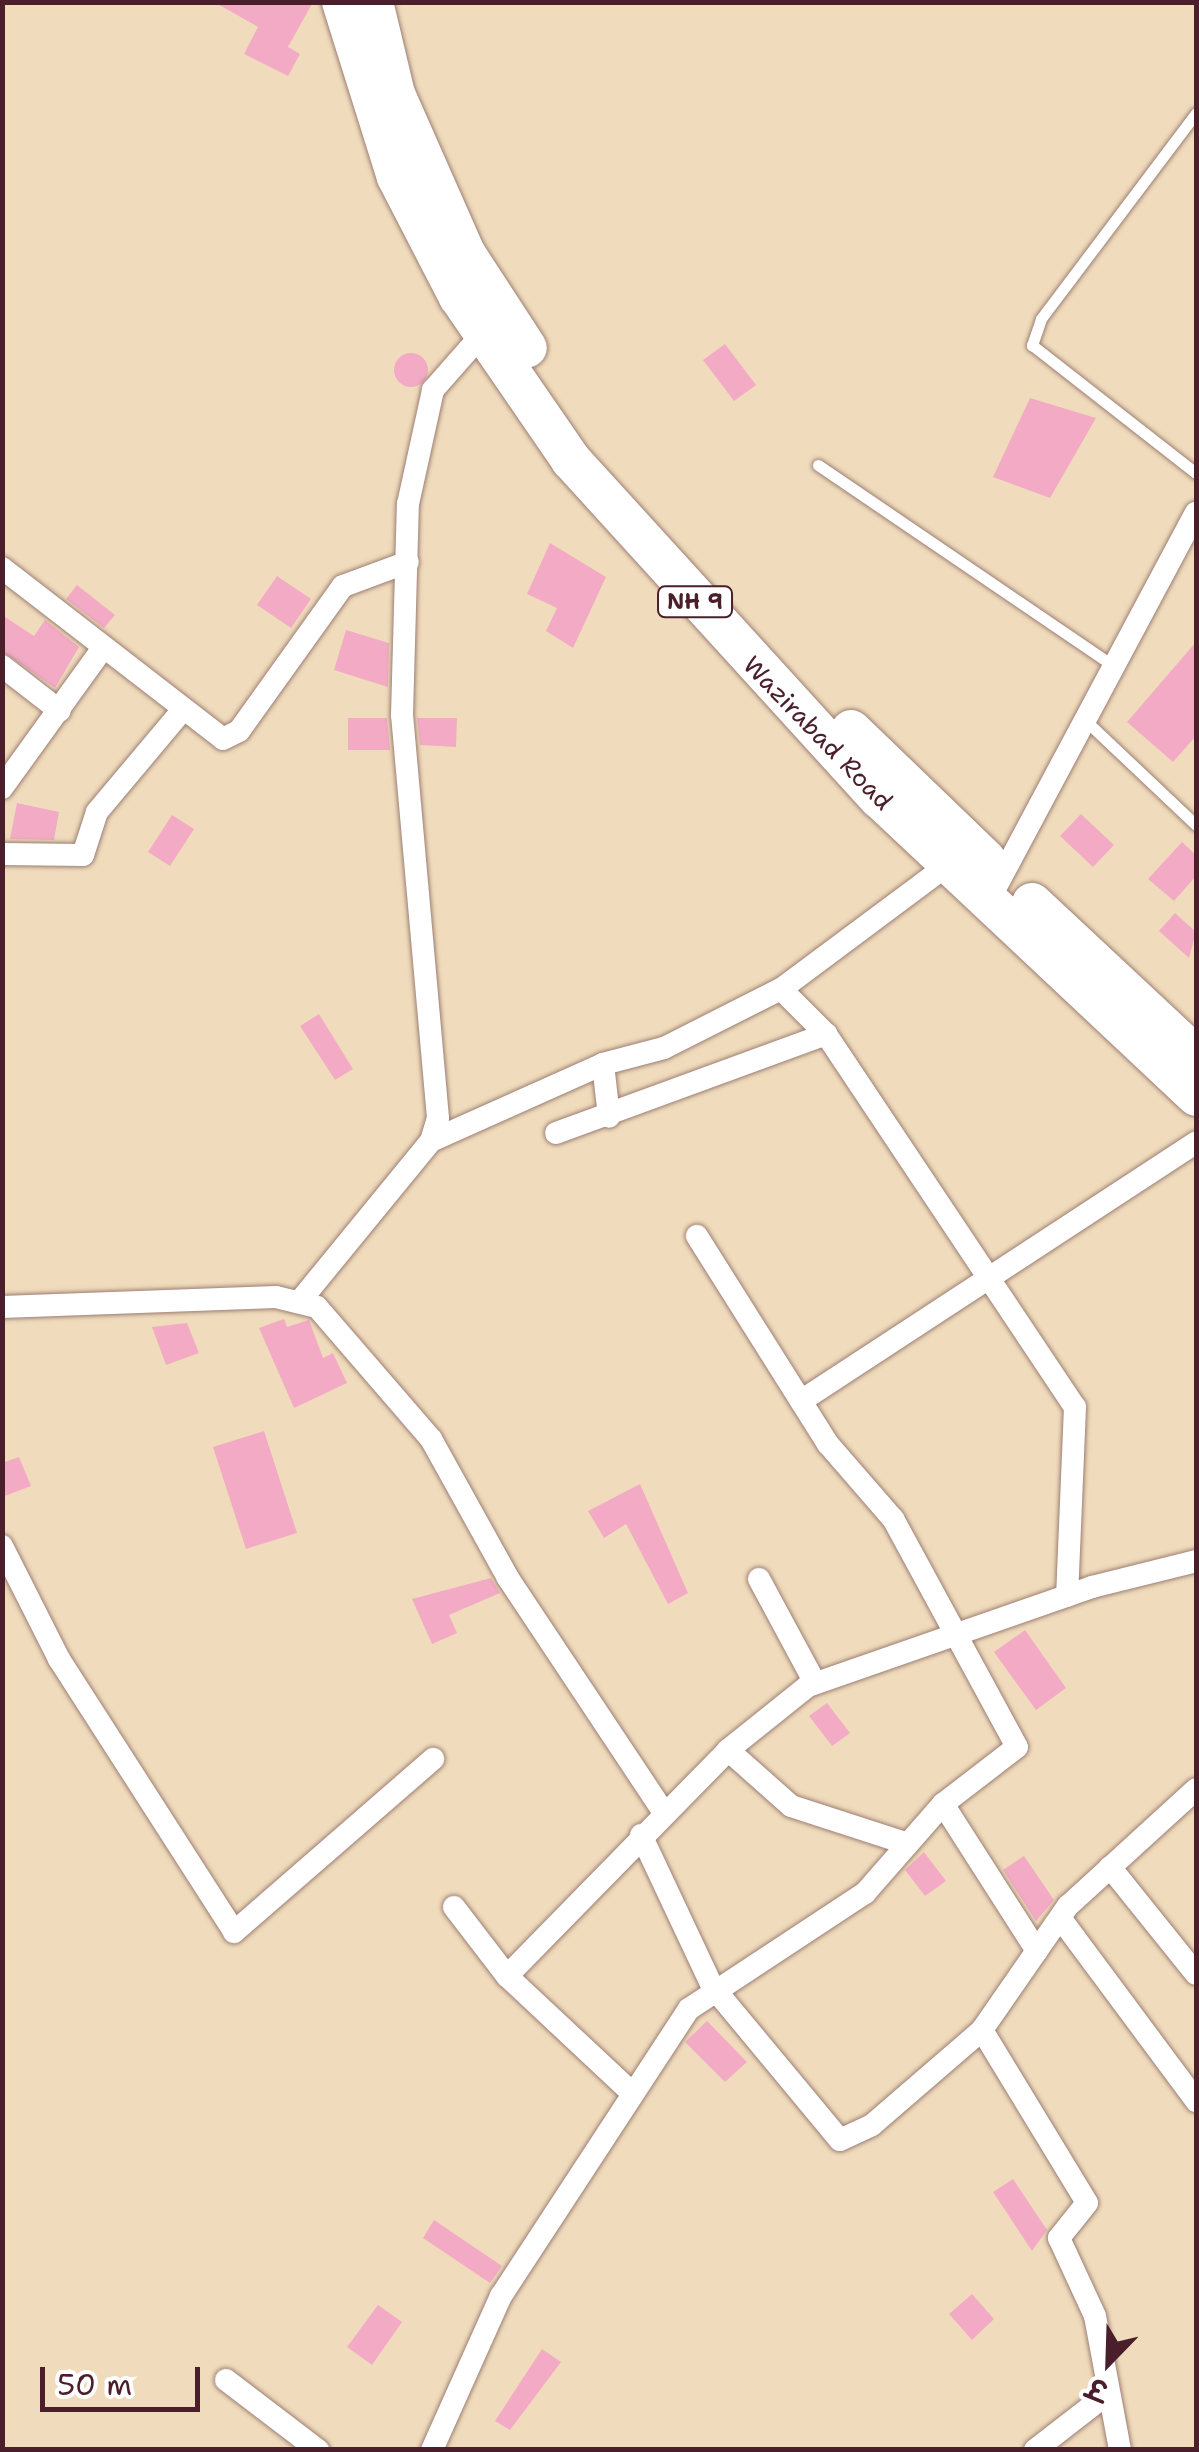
<!DOCTYPE html>
<html>
<head>
<meta charset="utf-8">
<style>
  body { margin:0 }
  #map { position:relative; width:1199px; height:2452px; overflow:hidden; background:#f0dcbc; font-family:"Shantell Sans","Playpen Sans Deva",sans-serif }
  div>[style] { position:absolute }
  .building>* { inset:0; background:#f3abc5 }
  .round { border-radius:50% }
  .roads { filter:drop-shadow(0 0 2px #9d7e74) drop-shadow(0 0 2px #9d7e74) }
  .lane>* { height:11px; margin:-5.5px; padding:0 5.5px; transform-origin:5.5px; border-radius:5.5px; background:#fff }
  .street>* { height:22px; margin:-11px; padding:0 11px; transform-origin:11px; border-radius:11px; background:#fff }
  .highway>* { height:40px; margin:-20px; padding:0 20px; transform-origin:20px; border-radius:20px; background:#fff }
  span { translate:-50% -50%; white-space:nowrap; text-align:center; line-height:1.15; -webkit-text-stroke:9px #fff; paint-order:stroke }
  .shield-label span { padding:2px 8px; background:#fff; border:2px solid; border-radius:8px; -webkit-text-stroke-width:0 }
  .shield-label { font-size:22px; color:#4a1f2b; font-weight:700 }
  .street-label { font-size:25px; color:#4a1f2b }
  .frame { position:absolute; inset:0; border:5px solid #4a1f2b; pointer-events:none }
  .north { position:absolute; left:1059px; top:2312px; width:100px; height:100px; -webkit-text-stroke:8px #fff; paint-order:stroke; rotate:203deg; font-size:28px; font-weight:700; line-height:40px; text-align:center; color:#4a1f2b }
  .north::after { content:''; display:block; margin:auto; width:35px; height:45px; background:#4a1f2b; clip-path:polygon(50% 0,100% 100%,50% 72%,0 100%) }
  .scale { position:absolute; left:40px; top:2367px; width:160px; height:45px; box-sizing:border-box; border:5px solid #4a1f2b; border-top:0; padding-left:12px; font-size:30px; line-height:35px; white-space:nowrap; color:#4a1f2b; -webkit-text-stroke:8px #fff; paint-order:stroke }
</style>
</head>
<body>
<div id="map">
  <div class="building">
    <div style="clip-path:polygon(214px 2px,313px 2px,288px 47px,300px 54px,288px 76px,244px 54px,258px 27px)"></div>
    <div style="clip-path:polygon(725px 344px,756px 385px,734px 401px,703px 360px)"></div>
    <div class="round" style="left:394px;top:353px;width:34px;height:34px"></div>
    <div style="clip-path:polygon(1030px 398px,1096px 418px,1050px 498px,993px 477px)"></div>
    <div style="clip-path:polygon(550px 543px,606px 577px,573px 648px,546px 631px,557px 608px,527px 594px)"></div>
    <div style="clip-path:polygon(277px 576px,311px 599px,291px 628px,257px 605px)"></div>
    <div style="clip-path:polygon(77px 585px,115px 615px,104px 628px,66px 599px)"></div>
    <div style="clip-path:polygon(2px 615px,34px 636px,45px 620px,79px 647px,55px 688px,2px 651px)"></div>
    <div style="clip-path:polygon(346px 630px,389px 643px,388px 687px,334px 670px)"></div>
    <div style="clip-path:polygon(1196px 642px,1196px 736px,1173px 762px,1127px 722px)"></div>
    <div style="clip-path:polygon(348px 718px,387px 718px,390px 750px,348px 750px)"></div>
    <div style="clip-path:polygon(417px 718px,457px 718px,456px 747px,420px 745px)"></div>
    <div style="clip-path:polygon(17px 803px,59px 812px,54px 840px,10px 839px)"></div>
    <div style="clip-path:polygon(1081px 814px,1114px 845px,1093px 867px,1060px 836px)"></div>
    <div style="clip-path:polygon(172px 815px,194px 829px,170px 866px,148px 852px)"></div>
    <div style="clip-path:polygon(1182px 842px,1196px 855px,1196px 876px,1174px 901px,1148px 879px)"></div>
    <div style="clip-path:polygon(1175px 913px,1196px 932px,1189px 958px,1159px 931px)"></div>
    <div style="clip-path:polygon(319px 1014px,353px 1069px,335px 1080px,300px 1026px)"></div>
    <div style="clip-path:polygon(284px 1319px,287px 1327px,309px 1320px,323px 1358px,333px 1353px,347px 1383px,294px 1408px,259px 1328px)"></div>
    <div style="clip-path:polygon(187px 1323px,199px 1353px,166px 1365px,152px 1327px)"></div>
    <div style="clip-path:polygon(264px 1431px,297px 1533px,246px 1549px,213px 1447px)"></div>
    <div style="clip-path:polygon(19px 1457px,31px 1486px,2px 1497px,2px 1463px)"></div>
    <div style="clip-path:polygon(640px 1484px,688px 1593px,668px 1604px,626px 1524px,604px 1538px,588px 1511px)"></div>
    <div style="clip-path:polygon(491px 1578px,500px 1593px,449px 1615px,457px 1633px,432px 1644px,412px 1599px)"></div>
    <div style="clip-path:polygon(1025px 1630px,1066px 1688px,1036px 1710px,994px 1652px)"></div>
    <div style="clip-path:polygon(827px 1703px,850px 1733px,832px 1746px,809px 1716px)"></div>
    <div style="clip-path:polygon(924px 1852px,946px 1881px,925px 1896px,905px 1870px)"></div>
    <div style="clip-path:polygon(1024px 1856px,1054px 1900px,1036px 1921px,1003px 1870px)"></div>
    <div style="clip-path:polygon(707px 2021px,747px 2062px,725px 2082px,685px 2042px)"></div>
    <div style="clip-path:polygon(1013px 2179px,1047px 2230px,1032px 2251px,993px 2192px)"></div>
    <div style="clip-path:polygon(434px 2220px,502px 2266px,490px 2283px,423px 2238px)"></div>
    <div style="clip-path:polygon(972px 2294px,994px 2319px,972px 2340px,949px 2314px)"></div>
    <div style="clip-path:polygon(378px 2305px,402px 2322px,372px 2365px,347px 2347px)"></div>
    <div style="clip-path:polygon(542px 2349px,561px 2362px,510px 2430px,495px 2421px)"></div>
  </div>
  <div class="roads">
    <div class="lane">
      <div style="left:1196px;top:113px;width:258px;rotate:127deg"></div>
      <div style="left:1041px;top:319px;width:28px;rotate:109deg"></div>
      <div style="left:1032px;top:345px;width:208px;rotate:38deg"></div>
      <div style="left:818px;top:465px;width:356px;rotate:34.2deg"></div>
      <div style="left:1086px;top:721px;width:151px;rotate:43.4deg"></div>
    </div>
    <div class="street">
      <div style="left:2px;top:568px;width:279px;rotate:37.7deg"></div>
      <div style="left:223px;top:739px;width:18px;rotate:-27deg"></div>
      <div style="left:239px;top:731px;width:178px;rotate:-54.4deg"></div>
      <div style="left:343px;top:586px;width:69px;rotate:-20.3deg"></div>
      <div style="left:2px;top:666px;width:73px;rotate:37.8deg"></div>
      <div style="left:2px;top:788px;width:168px;rotate:-54.2deg"></div>
      <div style="left:2px;top:854px;width:81px;rotate:0.7deg"></div>
      <div style="left:83px;top:855px;width:45px;rotate:-72deg"></div>
      <div style="left:97px;top:812px;width:129px;rotate:-50deg"></div>
      <div style="left:957px;top:858px;width:219px;rotate:143.3deg"></div>
      <div style="left:781px;top:989px;width:64px;rotate:45deg"></div>
      <div style="left:826px;top:1034px;width:448px;rotate:56.3deg"></div>
      <div style="left:1075px;top:1407px;width:189px;rotate:92.4deg"></div>
      <div style="left:989px;top:900px;width:439px;rotate:-61.9deg"></div>
      <div style="left:603px;top:1064px;width:53px;rotate:83.5deg"></div>
      <div style="left:556px;top:1133px;width:288px;rotate:-20.1deg"></div>
      <div style="left:431px;top:1141px;width:188px;rotate:-24.1deg"></div>
      <div style="left:603px;top:1064px;width:63px;rotate:-14.7deg"></div>
      <div style="left:664px;top:1048px;width:131px;rotate:-26.8deg"></div>
      <div style="left:300px;top:1301px;width:207px;rotate:-50.7deg"></div>
      <div style="left:431px;top:1141px;width:24px;rotate:-73deg"></div>
      <div style="left:438px;top:1118px;width:405px;rotate:-95.1deg"></div>
      <div style="left:402px;top:715px;width:211px;rotate:-88.4deg"></div>
      <div style="left:408px;top:504px;width:117px;rotate:-77.6deg"></div>
      <div style="left:433px;top:390px;width:77px;rotate:-48.7deg"></div>
      <div style="left:2px;top:1307px;width:274px;rotate:-2.1deg"></div>
      <div style="left:276px;top:1297px;width:42px;rotate:13.7deg"></div>
      <div style="left:317px;top:1307px;width:174px;rotate:49.2deg"></div>
      <div style="left:431px;top:1439px;width:159px;rotate:61deg"></div>
      <div style="left:508px;top:1578px;width:283px;rotate:56.4deg"></div>
      <div style="left:801px;top:1401px;width:472px;rotate:-33.2deg"></div>
      <div style="left:2px;top:1546px;width:127px;rotate:63.2deg"></div>
      <div style="left:59px;top:1659px;width:324px;rotate:57.3deg"></div>
      <div style="left:234px;top:1932px;width:264px;rotate:-41deg"></div>
      <div style="left:759px;top:1579px;width:118px;rotate:61.7deg"></div>
      <div style="left:728px;top:1750px;width:84px;rotate:41.6deg"></div>
      <div style="left:791px;top:1806px;width:120px;rotate:18deg"></div>
      <div style="left:943px;top:1804px;width:174px;rotate:57.4deg"></div>
      <div style="left:641px;top:1835px;width:167px;rotate:64.8deg"></div>
      <div style="left:712px;top:1986px;width:200px;rotate:50.3deg"></div>
      <div style="left:840px;top:2140px;width:35px;rotate:-25deg"></div>
      <div style="left:872px;top:2125px;width:145px;rotate:-40.8deg"></div>
      <div style="left:982px;top:2030px;width:151px;rotate:-55.3deg"></div>
      <div style="left:1068px;top:1906px;width:173px;rotate:-42.4deg"></div>
      <div style="left:1110px;top:1867px;width:137px;rotate:51.2deg"></div>
      <div style="left:454px;top:1907px;width:87px;rotate:52.5deg"></div>
      <div style="left:507px;top:1976px;width:170px;rotate:43.1deg"></div>
      <div style="left:1061px;top:1919px;width:227px;rotate:53.4deg"></div>
      <div style="left:507px;top:1976px;width:316px;rotate:-45.6deg"></div>
      <div style="left:728px;top:1750px;width:102px;rotate:-38.7deg"></div>
      <div style="left:808px;top:1686px;width:301px;rotate:-19.2deg"></div>
      <div style="left:1092px;top:1587px;width:107px;rotate:-14deg"></div>
      <div style="left:982px;top:2030px;width:202px;rotate:58.7deg"></div>
      <div style="left:1087px;top:2203px;width:45px;rotate:128.7deg"></div>
      <div style="left:1059px;top:2238px;width:86px;rotate:65.2deg"></div>
      <div style="left:1095px;top:2316px;width:136px;rotate:79.4deg"></div>
      <div style="left:226px;top:2380px;width:116px;rotate:37.3deg"></div>
      <div style="left:432px;top:2450px;width:169px;rotate:-65.9deg"></div>
      <div style="left:501px;top:2296px;width:343px;rotate:-56.8deg"></div>
      <div style="left:689px;top:2009px;width:211px;rotate:-33.4deg"></div>
      <div style="left:865px;top:1893px;width:118px;rotate:-48.8deg"></div>
      <div style="left:943px;top:1804px;width:93px;rotate:-37.6deg"></div>
      <div style="left:1017px;top:1747px;width:260px;rotate:-118.5deg"></div>
      <div style="left:893px;top:1519px;width:99px;rotate:-130.9deg"></div>
      <div style="left:828px;top:1444px;width:246px;rotate:-122.2deg"></div>
      <div style="left:1035px;top:2450px;width:90px;rotate:-37.8deg"></div>
    </div>
    <div class="highway">
      <div style="left:342px;top:2px;width:183px;rotate:72.6deg"></div>
      <div style="left:397px;top:177px;width:135px;rotate:62.7deg"></div>
      <div style="left:459px;top:297px;width:198px;rotate:55.5deg"></div>
      <div style="left:571px;top:460px;width:457px;rotate:47.7deg"></div>
      <div style="left:879px;top:798px;width:435px;rotate:43.2deg"></div>
      <div style="left:373px;top:2px;width:95px;rotate:76.6deg"></div>
      <div style="left:395px;top:94px;width:174px;rotate:66.2deg"></div>
      <div style="left:465px;top:253px;width:113px;rotate:56.9deg"></div>
      <div style="left:851px;top:730px;width:187px;rotate:43.9deg"></div>
      <div style="left:1032px;top:903px;width:224px;rotate:43deg"></div>
    </div>
  </div>
  <div class="shield-label">
    <span style="left:695px;top:602px">NH 9</span>
  </div>
  <div class="street-label">
    <span style="left:818px;top:733px;rotate:46deg">Wazirabad Road</span>
  </div>
  <div class="frame"></div>
  <div class="north">उ</div>
  <div class="scale">50 m</div>
</div>
</body>
</html>
